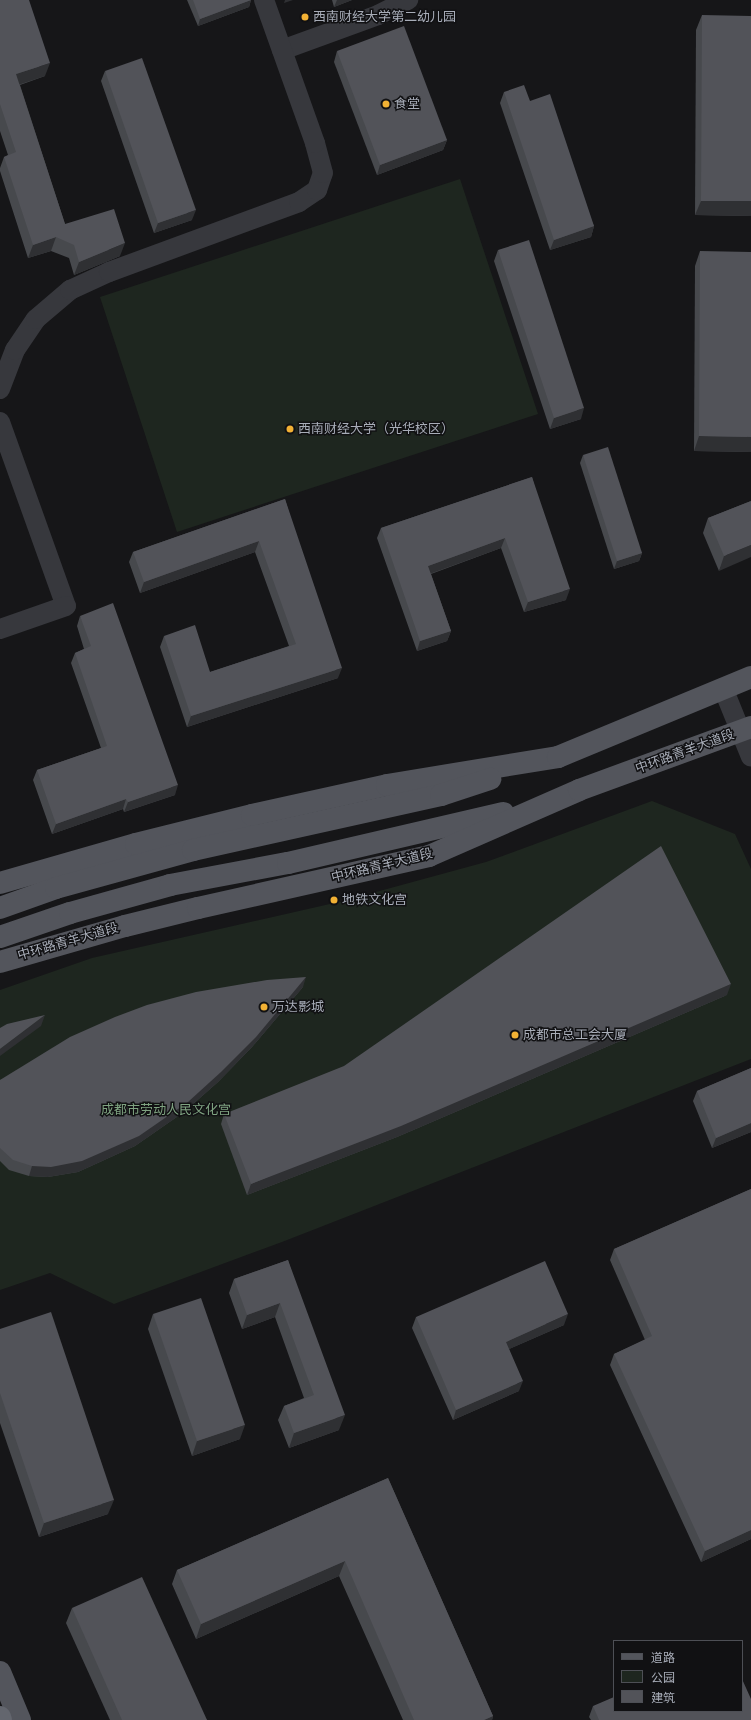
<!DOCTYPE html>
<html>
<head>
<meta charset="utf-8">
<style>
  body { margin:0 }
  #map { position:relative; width:751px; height:1720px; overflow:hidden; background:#161618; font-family:Roboto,"Noto Sans SC",sans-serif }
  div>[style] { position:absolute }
  .green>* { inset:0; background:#1e261f }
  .street>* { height:20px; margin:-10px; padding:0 10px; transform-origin:10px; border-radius:10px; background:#37383d }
  .primary>* { height:22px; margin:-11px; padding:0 11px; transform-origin:11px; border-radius:11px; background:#53555c }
  .highway>* { height:22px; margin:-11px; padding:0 11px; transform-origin:11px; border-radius:11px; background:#63666e }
  .wall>* { inset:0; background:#47494d }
  .shaded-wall>* { inset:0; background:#2f3033 }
  .building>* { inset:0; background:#525359 }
  .dots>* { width:11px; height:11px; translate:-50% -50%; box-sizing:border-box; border:2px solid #111113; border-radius:50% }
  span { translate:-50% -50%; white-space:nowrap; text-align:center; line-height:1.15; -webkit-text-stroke:3px #111113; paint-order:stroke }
  .poi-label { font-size:13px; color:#a8adb8 }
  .left { translate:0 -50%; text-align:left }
  .street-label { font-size:13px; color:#a8adb8 }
  .park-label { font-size:13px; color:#7fa381 }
  .legend { position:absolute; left:613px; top:1640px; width:130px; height:72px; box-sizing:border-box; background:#111113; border:1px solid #4d4f55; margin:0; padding:5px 7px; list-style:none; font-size:12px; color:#a8adb8 }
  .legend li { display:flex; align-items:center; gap:8px; height:20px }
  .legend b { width:20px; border:1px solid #4d4f55 }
</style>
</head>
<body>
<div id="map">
  <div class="green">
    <div style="clip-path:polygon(460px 179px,538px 414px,177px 532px,100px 297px)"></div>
    <div style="clip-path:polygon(652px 801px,735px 834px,751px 869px,751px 1059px,282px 1242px,114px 1304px,50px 1273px,0 1290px,0 990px,92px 958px,343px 901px,486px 862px)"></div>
  </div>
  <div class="street">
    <div style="left:282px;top:50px;width:102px;rotate:-20deg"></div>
    <div style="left:378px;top:15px;width:34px;rotate:-27deg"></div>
    <div style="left:0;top:389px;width:42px;rotate:-69deg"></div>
    <div style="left:15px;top:350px;width:37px;rotate:-56deg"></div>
    <div style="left:36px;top:319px;width:45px;rotate:-40.5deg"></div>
    <div style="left:70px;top:290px;width:43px;rotate:-24.8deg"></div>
    <div style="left:109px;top:272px;width:202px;rotate:-20.2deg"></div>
    <div style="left:299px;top:202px;width:22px;rotate:-34deg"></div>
    <div style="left:317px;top:190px;width:18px;rotate:-71deg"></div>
    <div style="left:323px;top:173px;width:31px;rotate:-105deg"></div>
    <div style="left:315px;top:143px;width:152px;rotate:-109.6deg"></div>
    <div style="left:0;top:422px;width:195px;rotate:70.3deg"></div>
    <div style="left:66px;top:606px;width:70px;rotate:160.8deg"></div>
    <div style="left:723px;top:688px;width:74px;rotate:67.9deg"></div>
  </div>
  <div class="primary">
    <div style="left:0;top:883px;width:141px;rotate:-16deg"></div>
    <div style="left:136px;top:844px;width:120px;rotate:-14deg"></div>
    <div style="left:252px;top:815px;width:138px;rotate:-12.5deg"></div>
    <div style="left:387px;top:785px;width:173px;rotate:-9.3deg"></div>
    <div style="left:558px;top:757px;width:209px;rotate:-22.5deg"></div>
    <div style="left:0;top:908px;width:59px;rotate:-19.7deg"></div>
    <div style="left:56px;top:888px;width:142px;rotate:-15.5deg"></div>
    <div style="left:193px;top:850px;width:254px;rotate:-12.5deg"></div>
    <div style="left:441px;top:795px;width:52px;rotate:-18.1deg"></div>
    <div style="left:0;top:937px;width:74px;rotate:-18.9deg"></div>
    <div style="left:70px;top:913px;width:104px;rotate:-15.6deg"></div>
    <div style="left:170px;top:885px;width:120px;rotate:-10.6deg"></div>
    <div style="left:288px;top:863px;width:221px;rotate:-13.1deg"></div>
    <div style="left:0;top:962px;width:130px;rotate:-16.1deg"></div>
    <div style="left:125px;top:926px;width:75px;rotate:-13.9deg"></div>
    <div style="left:198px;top:908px;width:237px;rotate:-12.7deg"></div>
    <div style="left:429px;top:856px;width:164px;rotate:-23.7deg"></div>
    <div style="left:579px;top:790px;width:183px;rotate:-20.1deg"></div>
    <div style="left:0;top:1672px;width:52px;rotate:67.4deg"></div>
  </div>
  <div class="highway">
    <div style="left:0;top:1717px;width:3px;rotate:72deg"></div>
  </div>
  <div class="wall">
    <div style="clip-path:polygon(0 0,45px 76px,20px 85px,65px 224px,120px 256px,74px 275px,69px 258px,51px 251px,28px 258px,0 171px,0 168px,4px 157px,8px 155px,0 131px)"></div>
    <div style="clip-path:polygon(187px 0,251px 0,249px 7px,198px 26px)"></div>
    <div style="clip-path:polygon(332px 0,352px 0,334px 7px)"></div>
    <div style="clip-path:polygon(702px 15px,751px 216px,695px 215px,696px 30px)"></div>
    <div style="clip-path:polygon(337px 51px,447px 140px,443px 150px,377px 175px,334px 62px)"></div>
    <div style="clip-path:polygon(105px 71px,192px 220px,154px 233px,101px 81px)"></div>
    <div style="clip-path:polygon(504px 92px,530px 101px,594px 226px,591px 237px,550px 250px,500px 103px)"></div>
    <div style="clip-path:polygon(498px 250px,581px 419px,550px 429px,494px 261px)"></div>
    <div style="clip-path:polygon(700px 251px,751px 452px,694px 451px,695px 266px)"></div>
    <div style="clip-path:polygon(583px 455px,642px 553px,639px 561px,614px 569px,580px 463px)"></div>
    <div style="clip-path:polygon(532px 477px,566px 600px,524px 612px,501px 548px,431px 574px,451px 631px,447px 641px,417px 651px,377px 538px,381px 528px)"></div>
    <div style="clip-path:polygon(285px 499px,338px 678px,187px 727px,160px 647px,164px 636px,210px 672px,289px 646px,255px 552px,140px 593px,129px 562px,133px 552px)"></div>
    <div style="clip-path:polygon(751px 501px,719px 571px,703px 533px,708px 518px)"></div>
    <div style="clip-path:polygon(80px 616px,175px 795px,124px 812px,123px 809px,52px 834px,33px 780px,37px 770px,101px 748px,71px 663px,75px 653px,84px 649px,77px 626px)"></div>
    <div style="clip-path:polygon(303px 987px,252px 1047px,218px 1082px,184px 1112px,135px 1146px,78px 1172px,48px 1177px,29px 1176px,9px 1170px,0 1161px,0 1080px)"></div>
    <div style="clip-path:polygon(727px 995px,397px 1137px,247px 1195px,221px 1124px,224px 1114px)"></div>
    <div style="clip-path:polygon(751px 1068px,751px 1132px,712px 1148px,693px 1101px,697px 1091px)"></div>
    <div style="clip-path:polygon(751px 1189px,751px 1539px,701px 1562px,610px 1365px,614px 1354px,645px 1340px,610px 1260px,614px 1249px)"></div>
    <div style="clip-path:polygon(288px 1260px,339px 1430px,289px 1448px,278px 1420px,284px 1406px,304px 1398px,275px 1317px,242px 1329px,229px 1293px,234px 1279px)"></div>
    <div style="clip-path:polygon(153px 1314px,240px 1439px,192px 1456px,148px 1329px)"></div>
    <div style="clip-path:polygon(416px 1317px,564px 1325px,509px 1349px,519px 1391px,453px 1420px,412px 1328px)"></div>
    <div style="clip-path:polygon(0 1329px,108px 1514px,39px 1537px,0 1423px)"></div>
    <div style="clip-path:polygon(388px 1478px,493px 1716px,492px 1720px,403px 1720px,339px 1576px,196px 1639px,172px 1584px,177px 1570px)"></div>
    <div style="clip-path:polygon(72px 1608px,207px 1720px,110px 1720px,66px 1623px)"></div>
    <div style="clip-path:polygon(593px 1706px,751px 1720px,591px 1720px,589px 1717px)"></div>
  </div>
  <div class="shaded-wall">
    <div style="clip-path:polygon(251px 0,249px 7px,198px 26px,200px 19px)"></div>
    <div style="clip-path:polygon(285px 0,293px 0,284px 3px)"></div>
    <div style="clip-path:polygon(337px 0,352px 0,334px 7px)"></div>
    <div style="clip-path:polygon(50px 63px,45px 76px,12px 87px,16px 74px)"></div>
    <div style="clip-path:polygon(447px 140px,443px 150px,377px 175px,380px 165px)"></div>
    <div style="clip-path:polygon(701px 201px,751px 201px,751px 216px,695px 215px)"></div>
    <div style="clip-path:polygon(196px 210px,192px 220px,154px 233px,158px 223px)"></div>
    <div style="clip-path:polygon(594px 226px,591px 237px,550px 250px,554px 240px)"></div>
    <div style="clip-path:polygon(56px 237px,51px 251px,28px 258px,33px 245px)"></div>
    <div style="clip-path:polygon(125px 243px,120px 256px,74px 275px,79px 262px)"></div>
    <div style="clip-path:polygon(584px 408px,581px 419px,550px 429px,554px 418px)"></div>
    <div style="clip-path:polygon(699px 436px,751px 437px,751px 452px,694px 451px)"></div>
    <div style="clip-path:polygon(505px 538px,501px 548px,424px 576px,428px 566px)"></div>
    <div style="clip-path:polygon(259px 541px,255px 552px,140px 593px,144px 582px)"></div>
    <div style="clip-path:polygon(751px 545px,751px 557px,719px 571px,724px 556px)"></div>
    <div style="clip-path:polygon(642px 553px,639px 561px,614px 569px,617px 561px)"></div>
    <div style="clip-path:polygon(570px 589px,566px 600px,524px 612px,528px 602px)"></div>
    <div style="clip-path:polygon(451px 631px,447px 641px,417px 651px,420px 641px)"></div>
    <div style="clip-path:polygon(342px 668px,338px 678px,187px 727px,191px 716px)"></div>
    <div style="clip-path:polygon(178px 785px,175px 795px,124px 812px,128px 802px)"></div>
    <div style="clip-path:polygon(126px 799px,123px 809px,52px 834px,56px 824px)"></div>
    <div style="clip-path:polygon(306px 977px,303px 987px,252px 1047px,218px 1082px,184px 1112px,135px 1146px,78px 1172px,48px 1177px,29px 1176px,32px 1166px)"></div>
    <div style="clip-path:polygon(731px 984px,727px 995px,397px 1137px,247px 1195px,251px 1184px)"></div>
    <div style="clip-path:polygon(45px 1015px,41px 1026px,0 1056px,0 1049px)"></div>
    <div style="clip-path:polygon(751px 1123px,751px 1132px,712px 1148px,716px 1138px)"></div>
    <div style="clip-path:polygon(280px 1303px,275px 1317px,242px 1329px,247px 1315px)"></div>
    <div style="clip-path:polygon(568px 1314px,564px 1325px,502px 1352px,506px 1342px)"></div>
    <div style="clip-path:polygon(523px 1381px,519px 1391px,453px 1420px,456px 1410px)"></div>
    <div style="clip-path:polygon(345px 1415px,339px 1430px,289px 1448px,294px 1433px)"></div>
    <div style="clip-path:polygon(245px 1425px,240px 1439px,192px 1456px,197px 1441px)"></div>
    <div style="clip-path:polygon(114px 1500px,108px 1514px,39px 1537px,44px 1523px)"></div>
    <div style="clip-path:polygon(751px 1530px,751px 1539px,701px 1562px,705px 1551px)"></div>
    <div style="clip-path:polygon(345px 1561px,339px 1576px,196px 1639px,201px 1624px)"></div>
    <div style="clip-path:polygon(493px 1716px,492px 1720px,484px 1720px)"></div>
  </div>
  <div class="building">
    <div style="clip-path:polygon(0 0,29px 0,50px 63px,16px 74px,65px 224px,114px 209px,125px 243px,79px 262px,74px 245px,56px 237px,33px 245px,4px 157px,16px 152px,0 104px)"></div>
    <div style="clip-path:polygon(193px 0,251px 0,200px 19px)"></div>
    <div style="clip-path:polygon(702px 15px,751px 16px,751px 201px,701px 201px)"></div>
    <div style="clip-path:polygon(404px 26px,447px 140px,380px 165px,337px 51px)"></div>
    <div style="clip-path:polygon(142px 58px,196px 210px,158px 223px,105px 71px)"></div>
    <div style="clip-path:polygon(524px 85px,530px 101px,550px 94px,594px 226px,554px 240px,504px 92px)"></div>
    <div style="clip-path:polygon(529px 240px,584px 408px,554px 418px,498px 250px)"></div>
    <div style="clip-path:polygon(700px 251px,751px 252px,751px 437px,699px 436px)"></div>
    <div style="clip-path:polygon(608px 447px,642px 553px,617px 561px,583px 455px)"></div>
    <div style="clip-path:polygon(532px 477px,570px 589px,528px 602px,505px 538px,428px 566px,451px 631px,420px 641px,381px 528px)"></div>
    <div style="clip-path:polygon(285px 499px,342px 668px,191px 716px,164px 636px,195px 625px,210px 672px,296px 644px,259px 541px,144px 582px,133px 552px)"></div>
    <div style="clip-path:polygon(751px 501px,751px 545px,724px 556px,708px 518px)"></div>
    <div style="clip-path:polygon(113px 603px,178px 785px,128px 802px,126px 799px,56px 824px,37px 770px,107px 746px,75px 653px,91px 646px,80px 616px)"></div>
    <div style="clip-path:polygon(661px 846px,731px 984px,401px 1126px,251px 1184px,224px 1114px,344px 1066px)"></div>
    <div style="clip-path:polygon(306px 977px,256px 1037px,221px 1072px,188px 1102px,139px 1136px,82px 1161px,51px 1167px,32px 1166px,13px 1160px,0 1148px,0 1080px,70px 1037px,115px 1017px,147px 1005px,196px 992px,267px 980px)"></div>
    <div style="clip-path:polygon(45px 1015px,0 1049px,0 1028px,7px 1024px)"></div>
    <div style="clip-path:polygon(751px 1068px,751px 1123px,716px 1138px,697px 1091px)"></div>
    <div style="clip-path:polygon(751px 1189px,751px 1530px,705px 1551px,614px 1354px,652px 1336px,614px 1249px)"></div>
    <div style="clip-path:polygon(288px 1260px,345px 1415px,294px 1433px,284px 1406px,314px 1395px,280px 1303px,247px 1315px,234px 1279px)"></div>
    <div style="clip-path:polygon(545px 1261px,568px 1314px,506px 1342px,523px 1381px,456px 1410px,416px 1317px)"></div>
    <div style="clip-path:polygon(201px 1298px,245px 1425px,197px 1441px,153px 1314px)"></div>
    <div style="clip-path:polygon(51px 1312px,114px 1500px,44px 1523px,0 1393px,0 1329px)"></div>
    <div style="clip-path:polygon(388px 1478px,493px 1716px,484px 1720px,414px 1720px,345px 1561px,201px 1624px,177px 1570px)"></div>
    <div style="clip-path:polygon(142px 1577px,207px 1720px,122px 1720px,72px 1608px)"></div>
    <div style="clip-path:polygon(742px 1679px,751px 1699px,751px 1720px,599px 1720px,593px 1706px,614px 1697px,614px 1711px,742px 1711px)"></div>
  </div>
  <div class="dots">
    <div style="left:305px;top:17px;background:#f2b134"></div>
    <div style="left:386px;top:104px;background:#f2b134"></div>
    <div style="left:290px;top:429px;background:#f2b134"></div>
    <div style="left:334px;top:900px;background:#f2b134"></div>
    <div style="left:264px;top:1007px;background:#f2b134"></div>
    <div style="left:515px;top:1035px;background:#f2b134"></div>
  </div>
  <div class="poi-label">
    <span class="left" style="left:313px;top:17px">西南财经大学第二幼儿园</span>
    <span class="left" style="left:394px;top:104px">食堂</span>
    <span class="left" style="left:298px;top:429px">西南财经大学（光华校区）</span>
    <span class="left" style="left:342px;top:900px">地铁文化宫</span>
    <span class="left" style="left:272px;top:1007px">万达影城</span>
    <span class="left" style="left:523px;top:1035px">成都市总工会大厦</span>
  </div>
  <div class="street-label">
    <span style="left:685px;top:752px;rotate:-20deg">中环路青羊大道段</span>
    <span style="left:382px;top:866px;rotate:-14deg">中环路青羊大道段</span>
    <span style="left:68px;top:942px;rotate:-16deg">中环路青羊大道段</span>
  </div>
  <div class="park-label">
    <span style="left:166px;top:1110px">成都市劳动人民文化宫</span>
  </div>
  <ul class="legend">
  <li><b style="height:5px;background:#53555c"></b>道路</li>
  <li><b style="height:11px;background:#1e261f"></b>公园</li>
  <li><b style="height:11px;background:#525359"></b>建筑</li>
  </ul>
</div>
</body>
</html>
